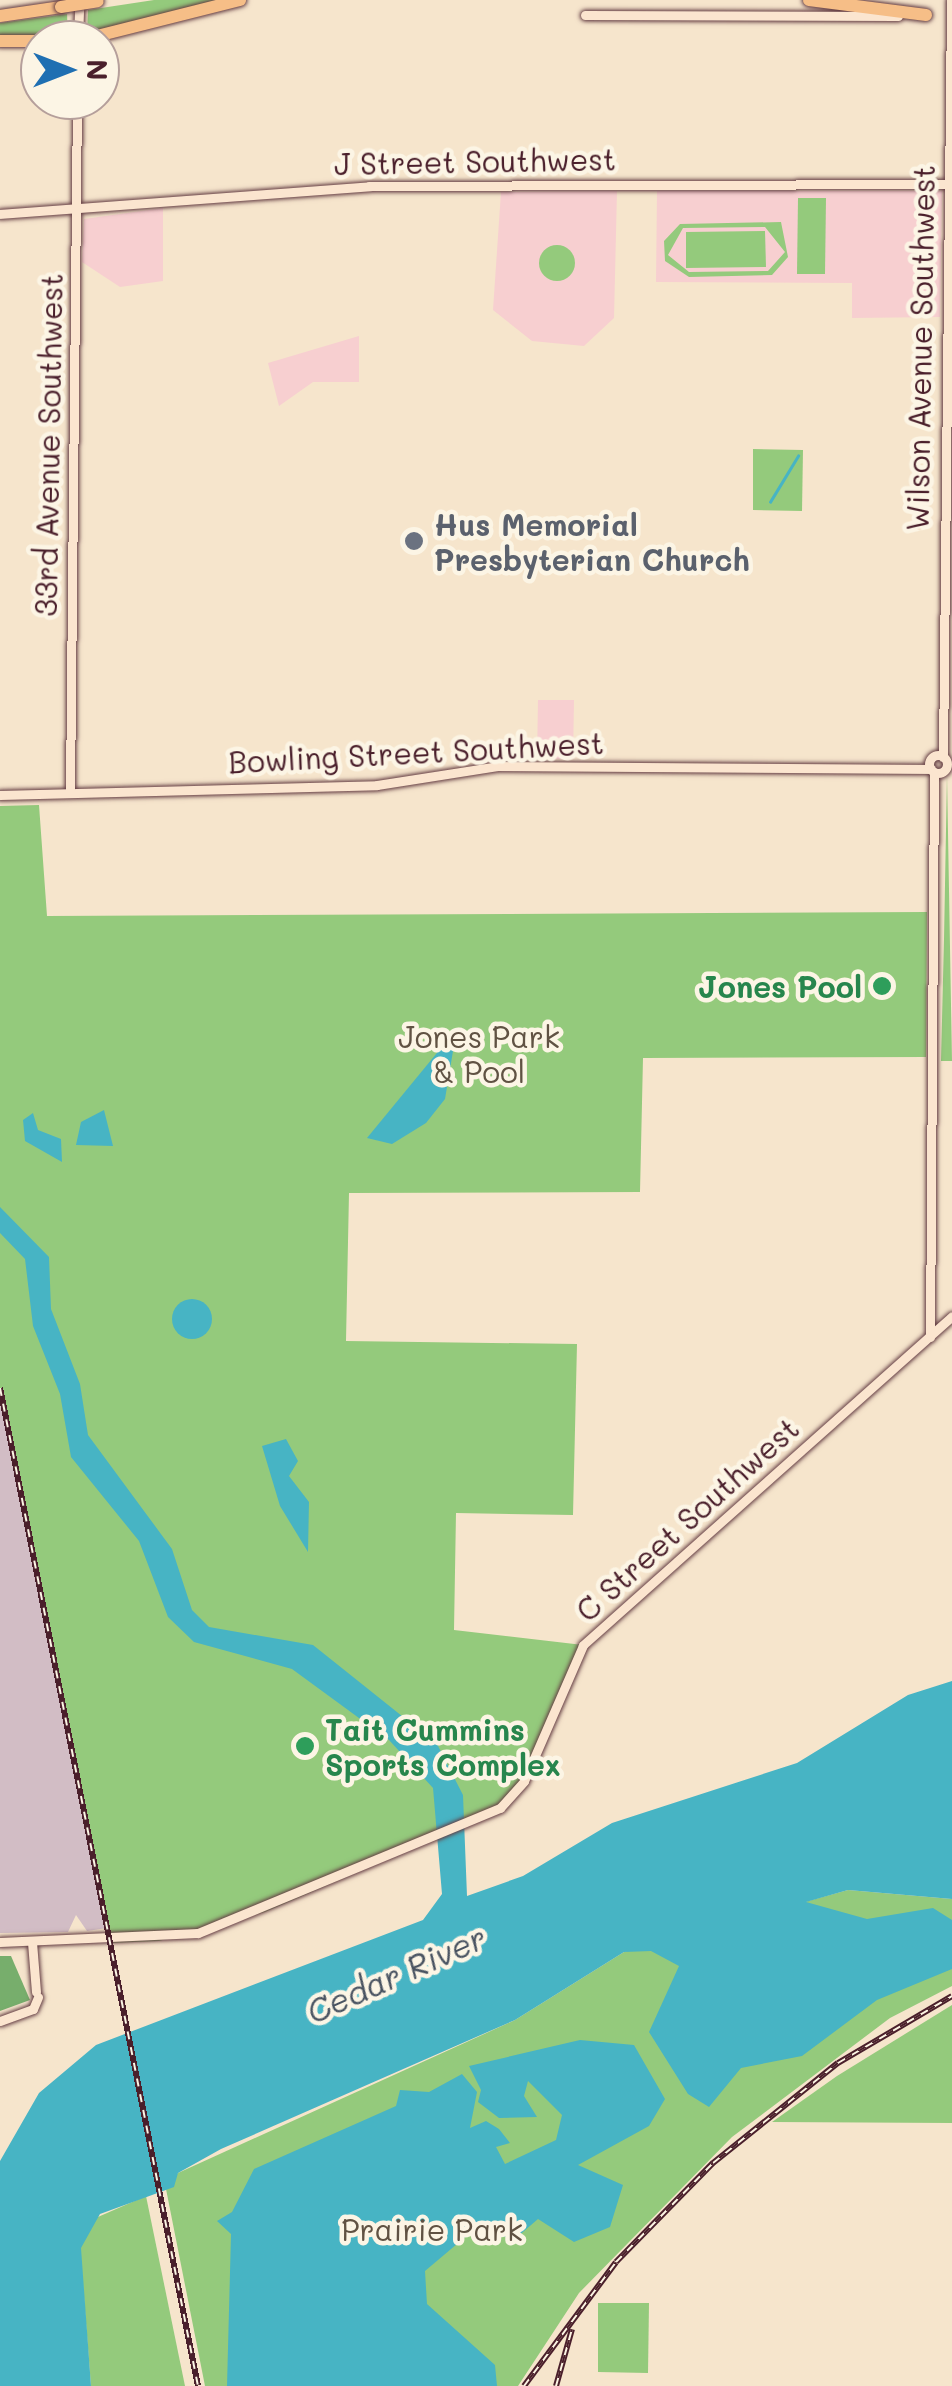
<!DOCTYPE html>
<html>
<head>
<meta charset="utf-8">
<style>
  body { margin:0 }
  #map { position:relative; width:952px; height:2386px; overflow:hidden; background:#f6e5cc; font-family:Mali,sans-serif }
  div>[style] { position:absolute }
  .built>* { inset:0; background:#f7cfd0 }
  .industrial>* { inset:0; background:#d2bdc5 }
  .green>* { inset:0; background:#94ca7c }
  .round { border-radius:50% }
  .forest>* { inset:0; background:#77ae6c }
  .water>* { inset:0; background:#47b4c4 }
  .stream>* { height:2.5px; margin:-1.25px; padding:0 1.25px; transform-origin:1.25px; border-radius:1.25px; background:#47b4c4 }
  .roads { filter:drop-shadow(0 0 2px #643d43) drop-shadow(0 0 2px #643d43) }
  .secondary>* { height:9px; margin:-4.5px; padding:0 4.5px; transform-origin:4.5px; border-radius:4.5px; background:#fbe5cf }
  .secondary>.ring { margin:-4.5px; padding:0; box-sizing:content-box; background:none; border:9px solid #fbe5cf; border-radius:50% }
  .highway>* { height:12px; margin:-6px; padding:0 6px; transform-origin:6px; border-radius:6px; background:#f6be87 }
  .rail>* { height:6px; margin-top:-3px; transform-origin:0; background:repeating-linear-gradient(90deg,#fcf5e5 0 8px,#4a1f2b 0 16px); box-sizing:border-box; border-block:2px solid #4a1f2b }
  .bridges { filter:drop-shadow(0 0 2px #643d43) drop-shadow(0 0 2px #643d43) }
  .highway-bridge>* { height:12px; margin:-6px; padding:0 6px; transform-origin:6px; border-radius:6px; background:#f6be87 }
  .dots>* { width:28px; height:28px; translate:-50% -50%; box-sizing:border-box; border:5px solid #fcf5e5; border-radius:50% }
  span { translate:-50% -50%; white-space:nowrap; text-align:center; line-height:1.15; -webkit-text-stroke:9px #fcf5e5; paint-order:stroke }
  .street-label { font-size:30px; color:#4a1f2b }
  .worship-label { font-size:30px; color:#5b616d; font-weight:700 }
  .left { translate:0 -50%; text-align:left }
  .leisure-label { font-size:30px; color:#27864d; font-weight:700 }
  .right { translate:-100% -50%; text-align:right }
  .park-label { font-size:30px; color:#605243 }
  .water-label { font-size:32px; color:#495361; font-style:italic }
  .north { position:absolute; left:20px; top:20px; width:100px; height:100px; box-sizing:border-box; background:#fcf5e5; border:2px solid #b59f9b; border-radius:50%; rotate:90deg; font-size:28px; font-weight:700; line-height:40px; text-align:center; color:#4a1f2b }
  .north::after { content:''; display:block; margin:auto; width:35px; height:45px; background:#1f6fb2; clip-path:polygon(50% 0,100% 100%,50% 72%,0 100%) }
</style>
</head>
<body>
<div id="map">
  <div class="built">
    <div style="clip-path:polygon(617px 191px,614px 318px,584px 346px,532px 341px,493px 310px,501px 192px)"></div>
    <div style="clip-path:polygon(657px 191px,942px 191px,940px 317px,852px 318px,852px 283px,656px 282px)"></div>
    <div style="clip-path:polygon(163px 208px,163px 281px,120px 287px,82px 262px,84px 219px)"></div>
    <div style="clip-path:polygon(359px 336px,359px 382px,313px 382px,279px 406px,268px 363px)"></div>
    <div style="clip-path:polygon(538px 700px,574px 700px,573px 759px,537px 759px)"></div>
  </div>
  <div class="industrial">
    <div style="clip-path:polygon(0 1388px,107px 1928px,87px 1931px,76px 1915px,68px 1932px,0 1933px)"></div>
  </div>
  <div class="green">
    <div style="clip-path:polygon(154px 0,234px 0,87px 33px,88px 10px)"></div>
    <div style="clip-path:polygon(67px 14px,68px 37px,0 38px,0 23px)"></div>
    <div style="clip-path:polygon(798px 198px,826px 198px,825px 274px,797px 274px)"></div>
    <div style="clip-path:polygon(evenodd,781px 222px,788px 257px,772px 275px,689px 277px,665px 261px,664px 241px,680px 224px,781px 222px,765px 227px,785px 252px,768px 271px,689px 272px,668px 255px,683px 228px,765px 227px)"></div>
    <div style="clip-path:polygon(765px 231px,766px 267px,686px 268px,686px 232px)"></div>
    <div class="round" style="left:539px;top:245px;width:36px;height:36px"></div>
    <div style="clip-path:polygon(753px 449px,803px 450px,802px 511px,753px 510px)"></div>
    <div style="clip-path:polygon(947px 775px,952px 1061px,941px 1061px,944px 939px)"></div>
    <div style="clip-path:polygon(39px 805px,47px 916px,927px 912px,926px 1057px,643px 1058px,640px 1192px,349px 1193px,346px 1341px,577px 1344px,573px 1515px,456px 1513px,454px 1630px,583px 1645px,524px 1781px,486px 1817px,265px 1912px,159px 1941px,110px 1943px,0 1388px,0 806px)"></div>
    <div style="clip-path:polygon(848px 1890px,952px 1899px,952px 1986px,890px 2018px,732px 2137px,579px 2293px,518px 2386px,205px 2386px,166px 2189px,178px 2173px,515px 2020px,624px 1952px)"></div>
    <div style="clip-path:polygon(952px 2005px,952px 2123px,772px 2122px,837px 2076px)"></div>
    <div style="clip-path:polygon(146px 2196px,185px 2386px,91px 2386px,80px 2247px,91px 2220px)"></div>
    <div style="clip-path:polygon(598px 2303px,649px 2303px,648px 2373px,598px 2372px)"></div>
  </div>
  <div class="forest">
    <div style="clip-path:polygon(0 1956px,11px 1956px,30px 2000px,0 2011px)"></div>
  </div>
  <div class="water">
    <div style="clip-path:polygon(454px 1045px,445px 1099px,426px 1123px,392px 1144px,367px 1138px,441px 1048px)"></div>
    <div style="clip-path:polygon(104px 1110px,113px 1146px,76px 1145px,81px 1122px)"></div>
    <div style="clip-path:polygon(33px 1113px,38px 1130px,61px 1139px,62px 1162px,25px 1141px,23px 1120px)"></div>
    <div style="clip-path:polygon(0 1207px,49px 1257px,51px 1309px,80px 1384px,88px 1435px,172px 1549px,192px 1610px,209px 1627px,313px 1645px,437px 1744px,463px 1795px,467px 1896px,523px 1876px,612px 1823px,797px 1763px,908px 1695px,952px 1681px,952px 1899px,848px 1890px,806px 1902px,867px 1919px,933px 1908px,952px 1920px,952px 1969px,877px 2000px,802px 2056px,741px 2068px,709px 2107px,688px 2094px,649px 2032px,679px 1966px,651px 1951px,624px 1952px,515px 2020px,221px 2149px,178px 2173px,174px 2187px,100px 2214px,81px 2248px,91px 2386px,0 2386px,0 2161px,39px 2093px,96px 2045px,423px 1920px,442px 1894px,433px 1788px,389px 1740px,292px 1669px,194px 1642px,168px 1617px,139px 1541px,71px 1457px,60px 1394px,33px 1326px,25px 1259px,0 1233px)"></div>
    <div class="round" style="left:172px;top:1299px;width:40px;height:40px"></div>
    <div style="clip-path:polygon(286px 1439px,298px 1461px,289px 1476px,309px 1502px,308px 1552px,280px 1506px,262px 1446px)"></div>
    <div style="clip-path:polygon(580px 2040px,634px 2045px,665px 2099px,649px 2126px,578px 2165px,623px 2185px,610px 2227px,574px 2242px,538px 2219px,516px 2238px,470px 2233px,425px 2271px,427px 2304px,495px 2365px,497px 2386px,227px 2386px,231px 2234px,217px 2221px,232px 2212px,254px 2169px,396px 2106px,400px 2090px,429px 2092px,462px 2074px,477px 2092px,470px 2128px,486px 2121px,499px 2129px,510px 2143px,496px 2147px,505px 2164px,556px 2140px,562px 2115px,528px 2081px,524px 2096px,537px 2117px,499px 2118px,478px 2102px,481px 2090px,469px 2066px)"></div>
  </div>
  <div class="stream">
    <div style="left:770px;top:502px;width:54px;rotate:-58.7deg"></div>
  </div>
  <div class="roads">
    <div class="secondary">
      <div style="left:585px;top:15px;width:313px;rotate:0.2deg"></div>
      <div style="left:78px;top:40px;width:37px;rotate:-88deg"></div>
      <div style="left:0;top:214px;width:370px;rotate:-4.3deg"></div>
      <div style="left:369px;top:186px;width:583px;rotate:-0.2deg"></div>
      <div class="ring" style="left:929px;top:755px;width:9px;height:9px"></div>
      <div style="left:943px;top:757px;width:757px;rotate:-89.39deg"></div>
      <div style="left:70px;top:790px;width:690px;rotate:-89.42deg"></div>
      <div style="left:0;top:795px;width:377px;rotate:-1.5deg"></div>
      <div style="left:377px;top:785px;width:122px;rotate:-8.9deg"></div>
      <div style="left:498px;top:766px;width:433px;rotate:0.4deg"></div>
      <div style="left:930px;top:1337px;width:565px;rotate:-89.59deg"></div>
      <div style="left:0;top:1942px;width:198px;rotate:-2.6deg"></div>
      <div style="left:198px;top:1933px;width:327px;rotate:-22.5deg"></div>
      <div style="left:500px;top:1808px;width:36px;rotate:-48deg"></div>
      <div style="left:524px;top:1781px;width:148px;rotate:-66.5deg"></div>
      <div style="left:583px;top:1645px;width:494px;rotate:-41.7deg"></div>
      <div style="left:32px;top:1942px;width:50px;rotate:85.4deg"></div>
      <div style="left:0;top:2021px;width:35px;rotate:-20deg"></div>
      <div style="left:33px;top:2009px;width:13px;rotate:-67deg"></div>
    </div>
    <div class="highway">
      <div style="left:809px;top:0;width:118px;rotate:7.3deg"></div>
      <div style="left:0;top:16px;width:62px;rotate:-8.4deg"></div>
      <div style="left:81px;top:40px;width:164px;rotate:-14.1deg"></div>
      <div style="left:0;top:41px;width:40px"></div>
    </div>
  </div>
  <div class="rail">
    <div style="left:0;top:1388px;width:1017px;rotate:78.78deg"></div>
    <div style="left:524px;top:2386px;width:154px;rotate:-53.4deg"></div>
    <div style="left:616px;top:2262px;width:139px;rotate:-45.6deg"></div>
    <div style="left:713px;top:2163px;width:160px;rotate:-38.7deg"></div>
    <div style="left:838px;top:2063px;width:132px;rotate:-30.4deg"></div>
    <div style="left:556px;top:2386px;width:59px;rotate:-74.3deg"></div>
  </div>
  <div class="bridges">
    <div class="highway-bridge">
      <div style="left:61px;top:7px;width:37px;rotate:-9deg"></div>
    </div>
  </div>
  <div class="dots">
    <div style="left:414px;top:541px;background:#6b7280"></div>
    <div style="left:882px;top:986px;background:#2e9e5b"></div>
    <div style="left:305px;top:1746px;background:#2e9e5b"></div>
  </div>
  <div class="street-label">
    <span style="left:475px;top:161px;rotate:-1deg">J Street Southwest</span>
    <span style="left:920px;top:348px;rotate:-89deg">Wilson Avenue Southwest</span>
    <span style="left:48px;top:445px;rotate:-89deg">33rd Avenue Southwest</span>
    <span style="left:416px;top:752px;rotate:-3deg">Bowling Street Southwest</span>
    <span style="left:687px;top:1519px;rotate:-42deg">C Street Southwest</span>
  </div>
  <div class="worship-label">
    <span class="left" style="left:434px;top:541px">Hus Memorial<br>Presbyterian Church</span>
  </div>
  <div class="leisure-label">
    <span class="right" style="left:862px;top:986px">Jones Pool</span>
    <span class="left" style="left:325px;top:1746px">Tait Cummins<br>Sports Complex</span>
  </div>
  <div class="park-label">
    <span style="left:479px;top:1053px">Jones Park<br>&amp; Pool</span>
    <span style="left:432px;top:2229px">Prairie Park</span>
  </div>
  <div class="water-label">
    <span style="left:396px;top:1974px;rotate:-24deg">Cedar River</span>
  </div>
  <div class="north">N</div>
</div>
</body>
</html>
